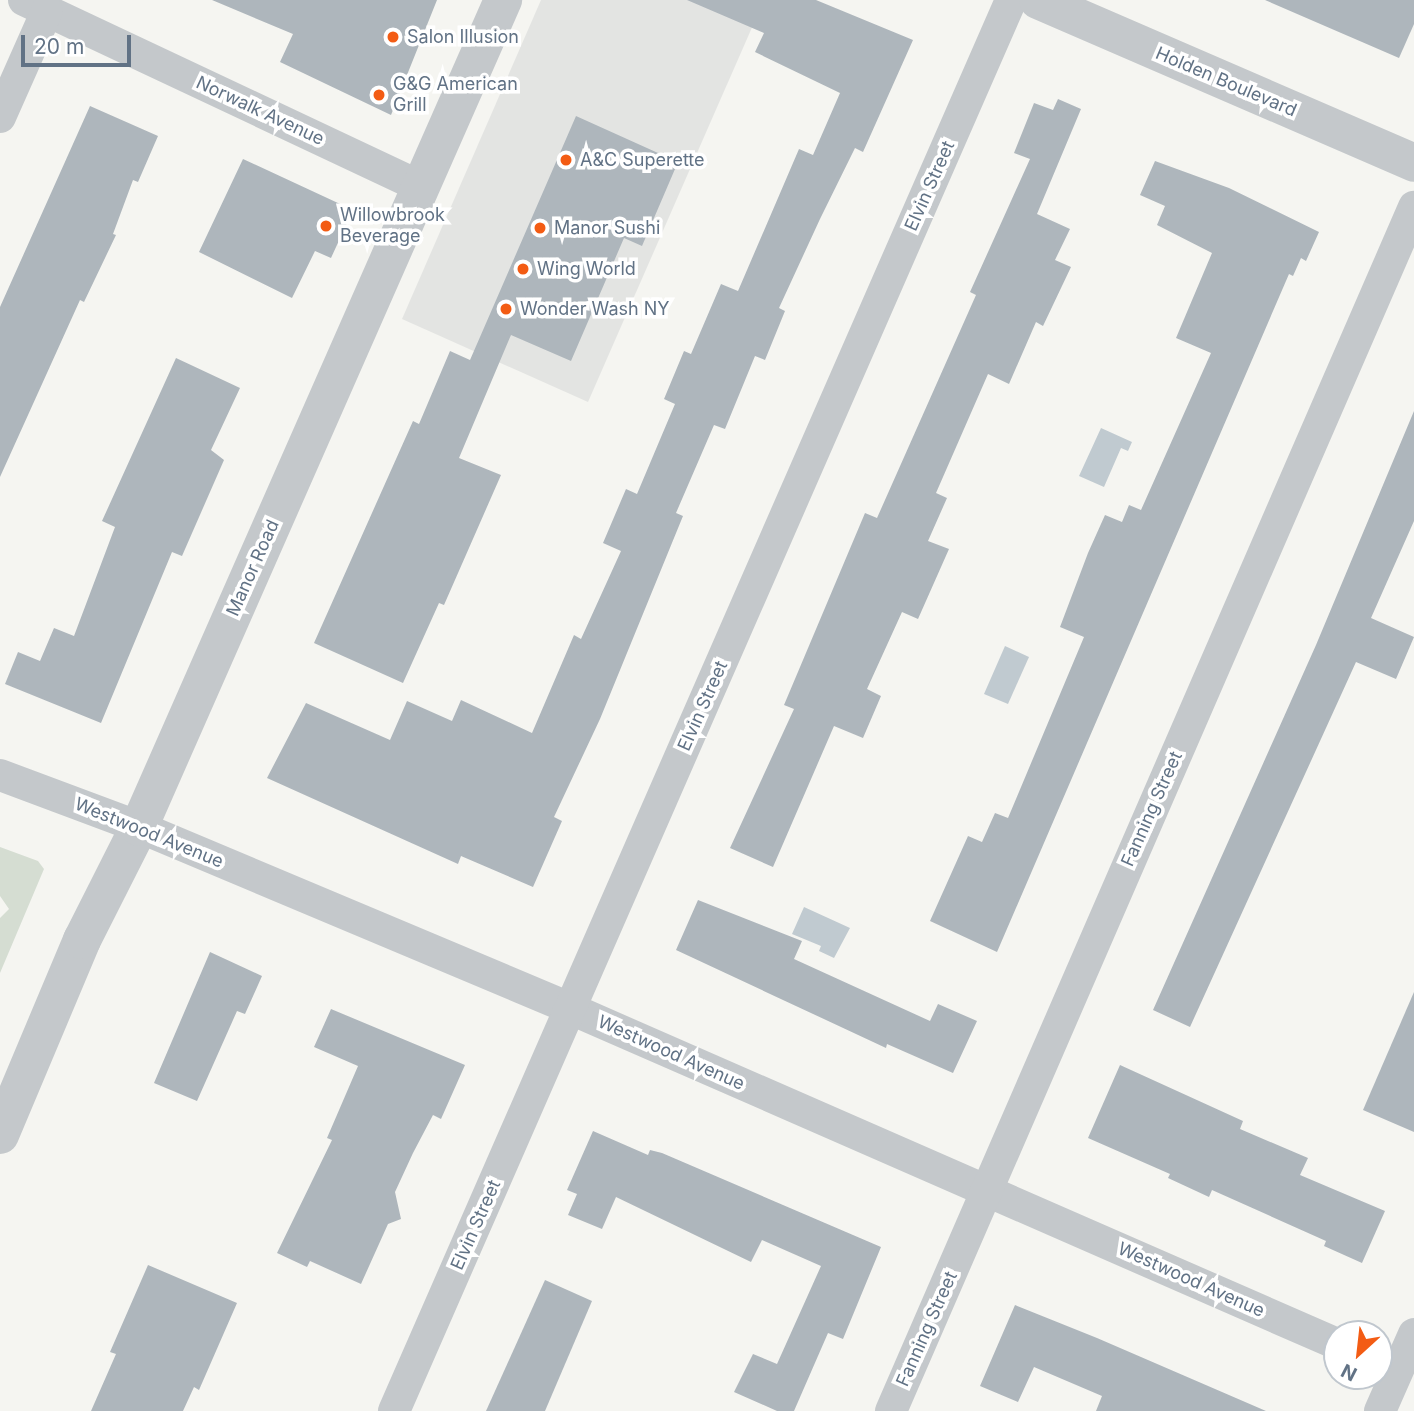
<!DOCTYPE html>
<html>
<head>
<meta charset="utf-8">
<style>
  body { margin:0 }
  #map { position:relative; width:1414px; height:1411px; overflow:hidden; background:#f5f5f1; font-family:Inter,sans-serif }
  div>[style] { position:absolute }
  .built>* { inset:0; background:#e3e4e2 }
  .green>* { inset:0; background:#d5ddd2 }
  .water>* { inset:0; background:#c0cad0 }
  .building>* { inset:0; background:#aeb6bc }
  .minor>* { height:32px; margin:-16px; padding:0 16px; transform-origin:16px; border-radius:16px; background:#c4c8cb }
  .tertiary>* { height:38px; margin:-19px; padding:0 19px; transform-origin:19px; border-radius:19px; background:#c4c8cb }
  .dots>* { width:19px; height:19px; translate:-50% -50%; box-sizing:border-box; border:4px solid #fff; border-radius:50% }
  span { translate:-50% -50%; white-space:nowrap; text-align:center; line-height:1.15; -webkit-text-stroke:7px #fff; paint-order:stroke }
  .poi-label { font-size:18px; color:#617285 }
  .left { translate:0 -50%; text-align:left }
  .street-label { font-size:18px; color:#617285 }
  .north { position:absolute; left:1323px; top:1320px; width:70px; height:70px; box-sizing:border-box; background:#fff; border:2px solid #c0c7ce; border-radius:50%; rotate:207deg; font-size:19px; font-weight:700; line-height:28px; text-align:center; color:#617285 }
  .north::after { content:''; display:block; margin:auto; width:24px; height:32px; background:#f35c14; clip-path:polygon(50% 0,100% 100%,50% 72%,0 100%) }
  .scale { position:absolute; left:21px; top:35px; width:110px; height:32px; box-sizing:border-box; border:4px solid #617285; border-top:0; padding-left:9px; font-size:21px; line-height:24px; white-space:nowrap; color:#617285; -webkit-text-stroke:5px #fff; paint-order:stroke }
</style>
</head>
<body>
<div id="map">
  <div class="built">
    <div style="clip-path:polygon(541px 0,764px 0,588px 402px,402px 319px)"></div>
  </div>
  <div class="green">
    <div style="clip-path:polygon(0 847px,38px 861px,44px 869px,0 973px,0 918px,9px 909px,0 896px)"></div>
  </div>
  <div class="water">
    <div style="clip-path:polygon(1101px 428px,1132px 442px,1128px 451px,1121px 448px,1104px 487px,1079px 476px)"></div>
    <div style="clip-path:polygon(1005px 646px,1029px 657px,1008px 704px,984px 694px)"></div>
    <div style="clip-path:polygon(804px 907px,850px 928px,834px 958px,819px 951px,821px 946px,792px 934px)"></div>
  </div>
  <div class="building">
    <div style="clip-path:polygon(212px 0,437px 0,391px 115px,280px 62px,293px 34px)"></div>
    <div style="clip-path:polygon(687px 0,816px 0,913px 40px,863px 152px,855px 148px,820px 219px,779px 308px,785px 311px,765px 360px,755px 356px,725px 429px,714px 425px,676px 513px,683px 516px,600px 719px,554px 817px,562px 821px,533px 887px,461px 856px,458px 864px,267px 778px,306px 703px,390px 740px,407px 701px,452px 721px,461px 700px,532px 733px,574px 635px,581px 639px,621px 551px,603px 543px,626px 489px,637px 494px,675px 404px,664px 399px,684px 351px,691px 354px,721px 284px,738px 291px,799px 149px,813px 155px,840px 93px,755px 52px,764px 33px)"></div>
    <div style="clip-path:polygon(1265px 0,1414px 0,1414px 24px,1399px 58px)"></div>
    <div style="clip-path:polygon(1058px 99px,1081px 109px,1037px 214px,1070px 229px,1055px 260px,1071px 267px,1043px 326px,1036px 322px,1009px 384px,988px 374px,936px 493px,947px 498px,928px 541px,949px 549px,918px 619px,902px 612px,867px 689px,881px 696px,863px 738px,834px 726px,773px 867px,730px 848px,794px 709px,784px 705px,865px 513px,877px 518px,976px 295px,970px 292px,1030px 159px,1014px 153px,1034px 103px,1053px 110px)"></div>
    <div style="clip-path:polygon(90px 106px,158px 136px,138px 182px,133px 180px,113px 234px,116px 235px,84px 302px,80px 300px,0 477px,0 307px)"></div>
    <div style="clip-path:polygon(576px 116px,678px 162px,642px 246px,624px 238px,571px 361px,511px 335px,459px 458px,501px 475px,444px 605px,439px 603px,403px 683px,314px 643px,413px 421px,419px 424px,450px 351px,470px 360px)"></div>
    <div style="clip-path:polygon(243px 159px,353px 210px,331px 258px,315px 251px,292px 298px,199px 252px)"></div>
    <div style="clip-path:polygon(1155px 161px,1229px 188px,1319px 232px,1306px 261px,1301px 258px,1293px 276px,1289px 274px,997px 952px,930px 921px,968px 836px,982px 842px,995px 813px,1008px 818px,1084px 637px,1060px 627px,1088px 553px,1105px 515px,1122px 522px,1129px 505px,1141px 510px,1211px 353px,1176px 338px,1212px 253px,1157px 225px,1165px 206px,1140px 195px)"></div>
    <div style="clip-path:polygon(176px 358px,240px 388px,211px 450px,224px 460px,182px 556px,172px 552px,101px 723px,5px 684px,18px 652px,40px 661px,54px 628px,74px 636px,115px 527px,102px 521px)"></div>
    <div style="clip-path:polygon(1414px 411px,1414px 521px,1371px 618px,1414px 637px,1396px 679px,1356px 662px,1190px 1027px,1153px 1010px,1316px 645px)"></div>
    <div style="clip-path:polygon(698px 900px,802px 941px,794px 959px,930px 1021px,938px 1004px,977px 1021px,953px 1073px,887px 1044px,886px 1048px,676px 950px)"></div>
    <div style="clip-path:polygon(210px 952px,262px 976px,245px 1014px,237px 1011px,197px 1101px,154px 1083px)"></div>
    <div style="clip-path:polygon(1414px 992px,1414px 1132px,1363px 1110px)"></div>
    <div style="clip-path:polygon(331px 1009px,465px 1065px,441px 1119px,433px 1115px,413px 1153px,395px 1192px,401px 1219px,388px 1224px,361px 1284px,310px 1261px,307px 1267px,277px 1253px,332px 1140px,327px 1138px,358px 1066px,314px 1047px)"></div>
    <div style="clip-path:polygon(1120px 1065px,1243px 1121px,1240px 1129px,1308px 1158px,1300px 1175px,1385px 1211px,1362px 1263px,1324px 1246px,1326px 1241px,1212px 1190px,1209px 1197px,1168px 1178px,1170px 1174px,1088px 1138px)"></div>
    <div style="clip-path:polygon(593px 1131px,648px 1155px,650px 1150px,662px 1153px,881px 1247px,843px 1339px,828px 1333px,794px 1411px,777px 1411px,734px 1392px,753px 1354px,777px 1364px,821px 1266px,762px 1240px,751px 1262px,616px 1197px,602px 1229px,568px 1215px,577px 1194px,567px 1190px)"></div>
    <div style="clip-path:polygon(148px 1265px,237px 1303px,199px 1390px,194px 1387px,183px 1411px,91px 1411px,116px 1354px,110px 1352px)"></div>
    <div style="clip-path:polygon(545px 1280px,592px 1301px,545px 1411px,486px 1411px)"></div>
    <div style="clip-path:polygon(1015px 1305px,1097px 1338px,1266px 1411px,1096px 1411px,1102px 1396px,1034px 1367px,1018px 1402px,980px 1386px)"></div>
  </div>
  <div class="minor">
    <div style="left:24px;top:0;width:439px;rotate:25.2deg"></div>
    <div style="left:0;top:117px;width:116px;rotate:-66.1deg"></div>
    <div style="left:0;top:775px;width:148px;rotate:20.5deg"></div>
    <div style="left:139px;top:827px;width:469px;rotate:22.8deg"></div>
    <div style="left:571px;top:1009px;width:836px;rotate:23.62deg"></div>
    <div style="left:394px;top:1411px;width:1540px;rotate:-66.38deg"></div>
    <div style="left:891px;top:1411px;width:1313px;rotate:-66.52deg"></div>
    <div style="left:1380px;top:1411px;width:84px;rotate:-66.2deg"></div>
  </div>
  <div class="tertiary">
    <div style="left:1038px;top:0;width:410px;rotate:23.4deg"></div>
    <div style="left:0;top:1135px;width:212px;rotate:-67.2deg"></div>
    <div style="left:82px;top:940px;width:127px;rotate:-63.2deg"></div>
    <div style="left:139px;top:827px;width:904px;rotate:-66.24deg"></div>
  </div>
  <div class="dots">
    <div style="left:393px;top:37px;background:#f35c14"></div>
    <div style="left:379px;top:95px;background:#f35c14"></div>
    <div style="left:566px;top:160px;background:#f35c14"></div>
    <div style="left:326px;top:226px;background:#f35c14"></div>
    <div style="left:540px;top:228px;background:#f35c14"></div>
    <div style="left:523px;top:269px;background:#f35c14"></div>
    <div style="left:506px;top:309px;background:#f35c14"></div>
  </div>
  <div class="poi-label">
    <span class="left" style="left:407px;top:37px">Salon Illusion</span>
    <span class="left" style="left:393px;top:95px">G&amp;G American<br>Grill</span>
    <span class="left" style="left:580px;top:160px">A&amp;C Superette</span>
    <span class="left" style="left:340px;top:226px">Willowbrook<br>Beverage</span>
    <span class="left" style="left:554px;top:228px">Manor Sushi</span>
    <span class="left" style="left:537px;top:269px">Wing World</span>
    <span class="left" style="left:520px;top:309px">Wonder Wash NY</span>
  </div>
  <div class="street-label">
    <span style="left:1226px;top:82px;rotate:23deg">Holden Boulevard</span>
    <span style="left:260px;top:111px;rotate:25deg">Norwalk Avenue</span>
    <span style="left:930px;top:186px;rotate:-66deg">Elvin Street</span>
    <span style="left:253px;top:568px;rotate:-66deg">Manor Road</span>
    <span style="left:703px;top:706px;rotate:-66deg">Elvin Street</span>
    <span style="left:1152px;top:809px;rotate:-66deg">Fanning Street</span>
    <span style="left:149px;top:833px;rotate:22deg">Westwood Avenue</span>
    <span style="left:671px;top:1053px;rotate:24deg">Westwood Avenue</span>
    <span style="left:476px;top:1225px;rotate:-66deg">Elvin Street</span>
    <span style="left:1191px;top:1280px;rotate:24deg">Westwood Avenue</span>
    <span style="left:927px;top:1329px;rotate:-66deg">Fanning Street</span>
  </div>
  <div class="north">N</div>
  <div class="scale">20 m</div>
</div>
</body>
</html>
